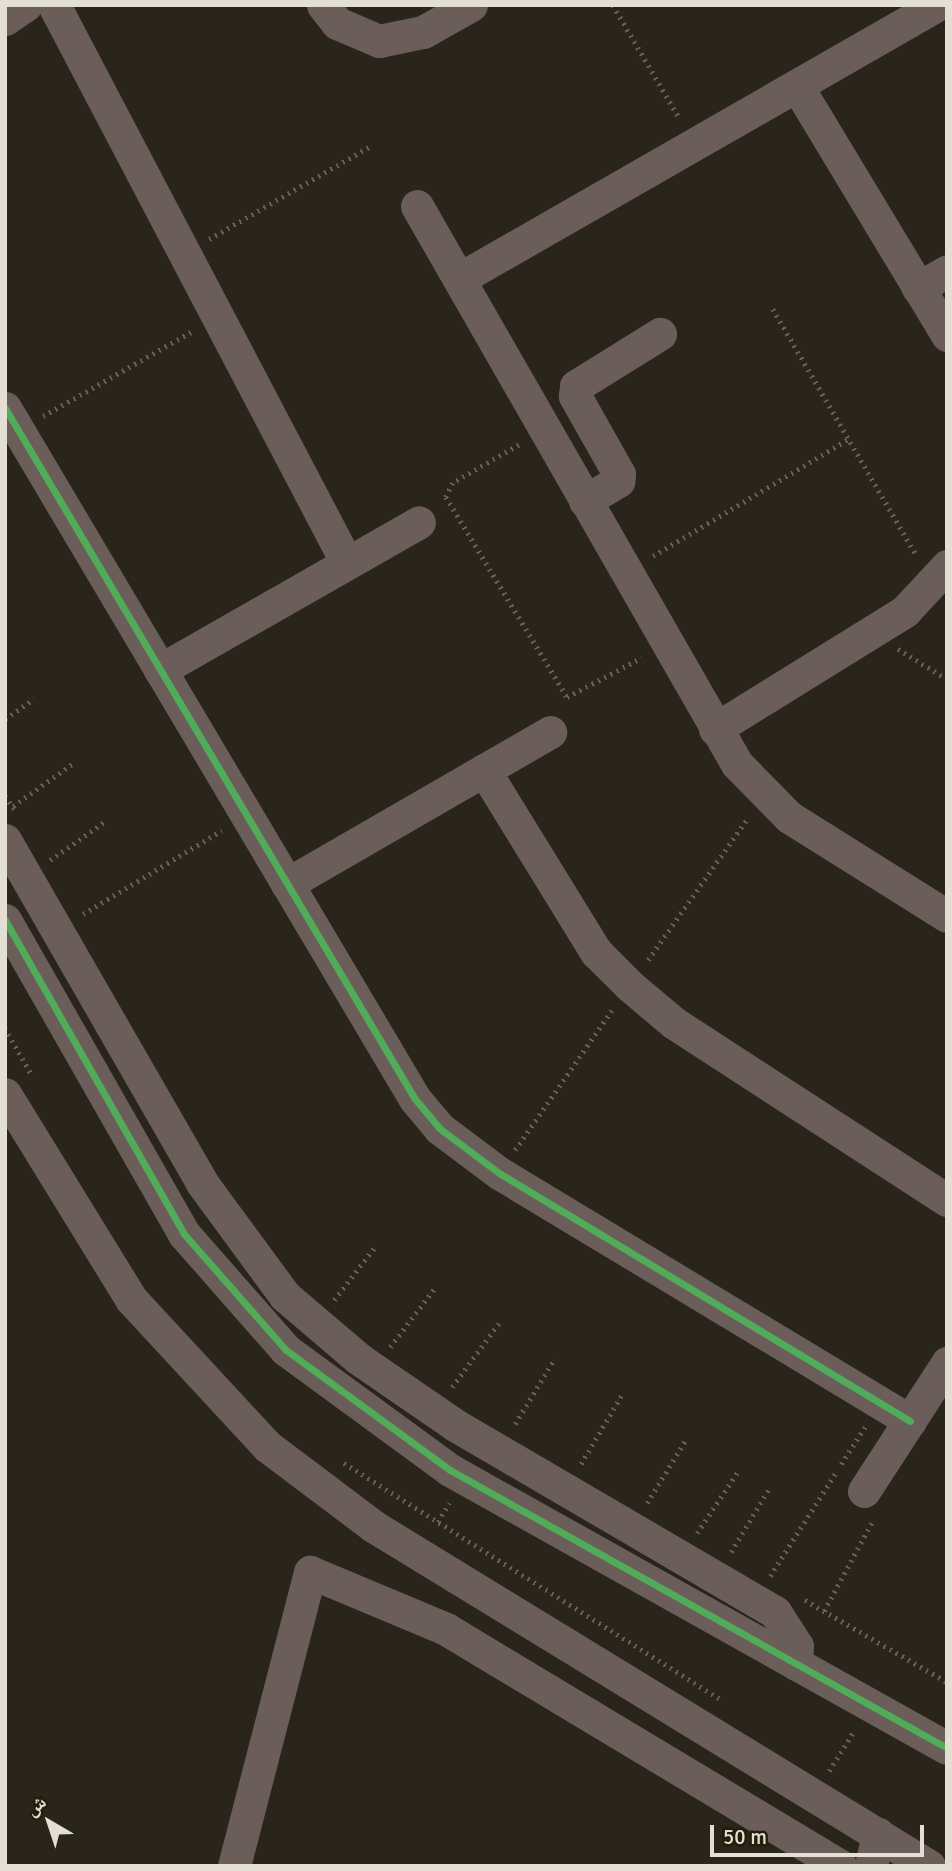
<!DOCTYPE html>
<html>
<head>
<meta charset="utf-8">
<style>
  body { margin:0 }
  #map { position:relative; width:952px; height:1871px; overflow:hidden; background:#29251b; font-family:Signika,"Noto Naskh Arabic",sans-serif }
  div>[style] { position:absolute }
  .path>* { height:4.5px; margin-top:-2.25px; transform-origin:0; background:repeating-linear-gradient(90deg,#675e5a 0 2px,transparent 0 7px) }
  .minor>* { height:33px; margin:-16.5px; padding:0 16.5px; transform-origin:16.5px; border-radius:16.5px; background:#6a5d5a }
  .cycleway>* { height:7px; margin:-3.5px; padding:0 3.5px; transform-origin:3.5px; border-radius:3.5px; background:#51ab58 }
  span { translate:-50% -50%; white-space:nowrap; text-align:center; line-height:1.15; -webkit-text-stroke:7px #251d0b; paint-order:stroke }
  .frame { position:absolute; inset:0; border:7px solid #e4dfd4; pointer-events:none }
  .north { position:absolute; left:14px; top:1787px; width:70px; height:70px; -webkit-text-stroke:5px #251d0b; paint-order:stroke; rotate:321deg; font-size:19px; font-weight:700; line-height:28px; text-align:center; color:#e4dfd4 }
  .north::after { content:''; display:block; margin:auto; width:24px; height:32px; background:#e4dfd4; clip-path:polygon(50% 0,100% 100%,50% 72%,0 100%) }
  .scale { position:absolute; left:710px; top:1825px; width:214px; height:32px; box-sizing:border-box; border:4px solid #e4dfd4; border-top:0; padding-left:9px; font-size:21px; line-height:24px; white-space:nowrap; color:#e4dfd4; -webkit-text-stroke:5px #251d0b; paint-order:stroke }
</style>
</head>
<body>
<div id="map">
  <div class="path">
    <div style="left:613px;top:5px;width:132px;rotate:59.6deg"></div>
    <div style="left:209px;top:239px;width:187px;rotate:-29.9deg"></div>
    <div style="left:773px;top:309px;width:286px;rotate:59.8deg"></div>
    <div style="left:43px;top:416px;width:170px;rotate:-29.6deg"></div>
    <div style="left:519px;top:445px;width:76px;rotate:150.1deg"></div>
    <div style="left:453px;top:483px;width:16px;rotate:117deg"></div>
    <div style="left:446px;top:497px;width:234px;rotate:58.8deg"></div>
    <div style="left:567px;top:697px;width:84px;rotate:-27.8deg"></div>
    <div style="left:653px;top:556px;width:226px;rotate:-30.9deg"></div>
    <div style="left:898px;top:649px;width:57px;rotate:31.5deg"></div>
    <div style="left:5px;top:719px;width:35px;rotate:-35deg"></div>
    <div style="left:5px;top:796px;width:20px;rotate:53deg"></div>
    <div style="left:13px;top:806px;width:76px;rotate:-35.4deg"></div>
    <div style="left:50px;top:860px;width:68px;rotate:-34.9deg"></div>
    <div style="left:83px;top:914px;width:162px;rotate:-31.1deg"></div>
    <div style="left:648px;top:960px;width:172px;rotate:-54.9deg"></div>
    <div style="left:5px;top:1028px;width:56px;rotate:60.3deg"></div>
    <div style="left:515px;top:1150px;width:170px;rotate:-55.3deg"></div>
    <div style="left:334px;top:1300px;width:66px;rotate:-52.4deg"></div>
    <div style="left:390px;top:1347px;width:73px;rotate:-52.8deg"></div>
    <div style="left:452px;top:1387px;width:79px;rotate:-53.7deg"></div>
    <div style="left:515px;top:1424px;width:77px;rotate:-58.8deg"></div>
    <div style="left:344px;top:1463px;width:443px;rotate:32.1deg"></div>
    <div style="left:581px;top:1464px;width:79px;rotate:-59.5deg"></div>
    <div style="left:841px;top:1464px;width:44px;rotate:-57deg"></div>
    <div style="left:647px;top:1503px;width:73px;rotate:-58.5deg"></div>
    <div style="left:438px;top:1522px;width:22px;rotate:-60deg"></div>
    <div style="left:697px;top:1533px;width:76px;rotate:-56.3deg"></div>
    <div style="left:731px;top:1552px;width:76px;rotate:-59deg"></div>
    <div style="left:770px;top:1576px;width:125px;rotate:-57.5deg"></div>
    <div style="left:805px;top:1600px;width:164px;rotate:30deg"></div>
    <div style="left:824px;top:1611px;width:103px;rotate:-61.7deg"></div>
    <div style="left:829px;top:1771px;width:47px;rotate:-58deg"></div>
  </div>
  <div class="minor">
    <div style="left:54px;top:5px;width:630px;rotate:62.3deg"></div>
    <div style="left:323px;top:5px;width:23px;rotate:52deg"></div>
    <div style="left:337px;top:23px;width:46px;rotate:23.2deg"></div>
    <div style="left:379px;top:41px;width:45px;rotate:-11.6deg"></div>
    <div style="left:423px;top:32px;width:55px;rotate:-29.4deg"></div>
    <div style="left:5px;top:19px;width:25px;rotate:-34deg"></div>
    <div style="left:797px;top:86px;width:291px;rotate:58.9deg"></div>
    <div style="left:417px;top:206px;width:643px;rotate:60.17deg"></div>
    <div style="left:737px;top:764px;width:74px;rotate:45.5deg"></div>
    <div style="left:789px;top:817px;width:186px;rotate:32.1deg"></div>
    <div style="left:459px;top:279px;width:551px;rotate:-29.82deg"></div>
    <div style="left:918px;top:288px;width:34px;rotate:-30deg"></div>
    <div style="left:5px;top:408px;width:803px;rotate:59.32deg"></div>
    <div style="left:415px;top:1099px;width:38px;rotate:50deg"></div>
    <div style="left:439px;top:1128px;width:75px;rotate:36.9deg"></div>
    <div style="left:499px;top:1173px;width:480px;rotate:31.1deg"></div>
    <div style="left:585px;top:501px;width:39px;rotate:-31deg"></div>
    <div style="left:618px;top:481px;width:7px;rotate:-82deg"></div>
    <div style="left:619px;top:474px;width:90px;rotate:-119.4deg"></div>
    <div style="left:575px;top:396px;width:10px;rotate:-84deg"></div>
    <div style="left:576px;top:386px;width:99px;rotate:-31.8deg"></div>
    <div style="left:160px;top:670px;width:298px;rotate:-29.7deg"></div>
    <div style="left:715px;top:729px;width:224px;rotate:-31.8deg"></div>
    <div style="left:905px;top:611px;width:62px;rotate:-47deg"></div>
    <div style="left:484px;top:770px;width:214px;rotate:58.4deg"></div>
    <div style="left:596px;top:952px;width:48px;rotate:45deg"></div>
    <div style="left:630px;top:986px;width:57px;rotate:40.1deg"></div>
    <div style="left:674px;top:1023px;width:325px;rotate:33deg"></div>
    <div style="left:5px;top:840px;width:396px;rotate:60.1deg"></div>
    <div style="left:202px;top:1183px;width:140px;rotate:53.7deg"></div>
    <div style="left:285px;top:1296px;width:97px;rotate:40.4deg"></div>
    <div style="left:359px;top:1359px;width:116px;rotate:34.5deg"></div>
    <div style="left:455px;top:1425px;width:371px;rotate:30.3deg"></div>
    <div style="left:775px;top:1612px;width:40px;rotate:57.1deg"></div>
    <div style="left:797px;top:1646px;width:18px;rotate:93deg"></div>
    <div style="left:287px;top:884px;width:304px;rotate:-30deg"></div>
    <div style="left:5px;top:920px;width:361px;rotate:60.3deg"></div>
    <div style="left:184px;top:1234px;width:154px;rotate:48.7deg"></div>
    <div style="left:286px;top:1350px;width:203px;rotate:36.2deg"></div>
    <div style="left:450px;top:1470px;width:569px;rotate:29.22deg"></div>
    <div style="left:5px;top:1094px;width:241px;rotate:58.4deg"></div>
    <div style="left:131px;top:1299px;width:200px;rotate:47.2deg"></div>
    <div style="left:267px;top:1446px;width:133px;rotate:37deg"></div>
    <div style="left:373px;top:1526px;width:652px;rotate:31.45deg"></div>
    <div style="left:864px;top:1491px;width:153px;rotate:-57deg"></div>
    <div style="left:234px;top:1866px;width:304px;rotate:-75.5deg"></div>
    <div style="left:310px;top:1572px;width:147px;rotate:22.7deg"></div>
    <div style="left:446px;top:1629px;width:460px;rotate:31deg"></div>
    <div style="left:871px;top:1866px;width:33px;rotate:-78deg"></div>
  </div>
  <div class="cycleway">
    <div style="left:5px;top:408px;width:803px;rotate:59.32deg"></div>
    <div style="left:415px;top:1099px;width:38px;rotate:50deg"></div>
    <div style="left:439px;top:1128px;width:75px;rotate:36.9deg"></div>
    <div style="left:499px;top:1173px;width:480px;rotate:31.1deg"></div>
    <div style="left:5px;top:920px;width:361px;rotate:60.3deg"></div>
    <div style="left:184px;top:1234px;width:154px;rotate:48.7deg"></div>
    <div style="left:286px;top:1350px;width:203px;rotate:36.2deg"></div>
    <div style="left:450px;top:1470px;width:569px;rotate:29.22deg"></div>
  </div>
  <div class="frame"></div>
  <div class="north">ش</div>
  <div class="scale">50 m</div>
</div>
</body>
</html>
